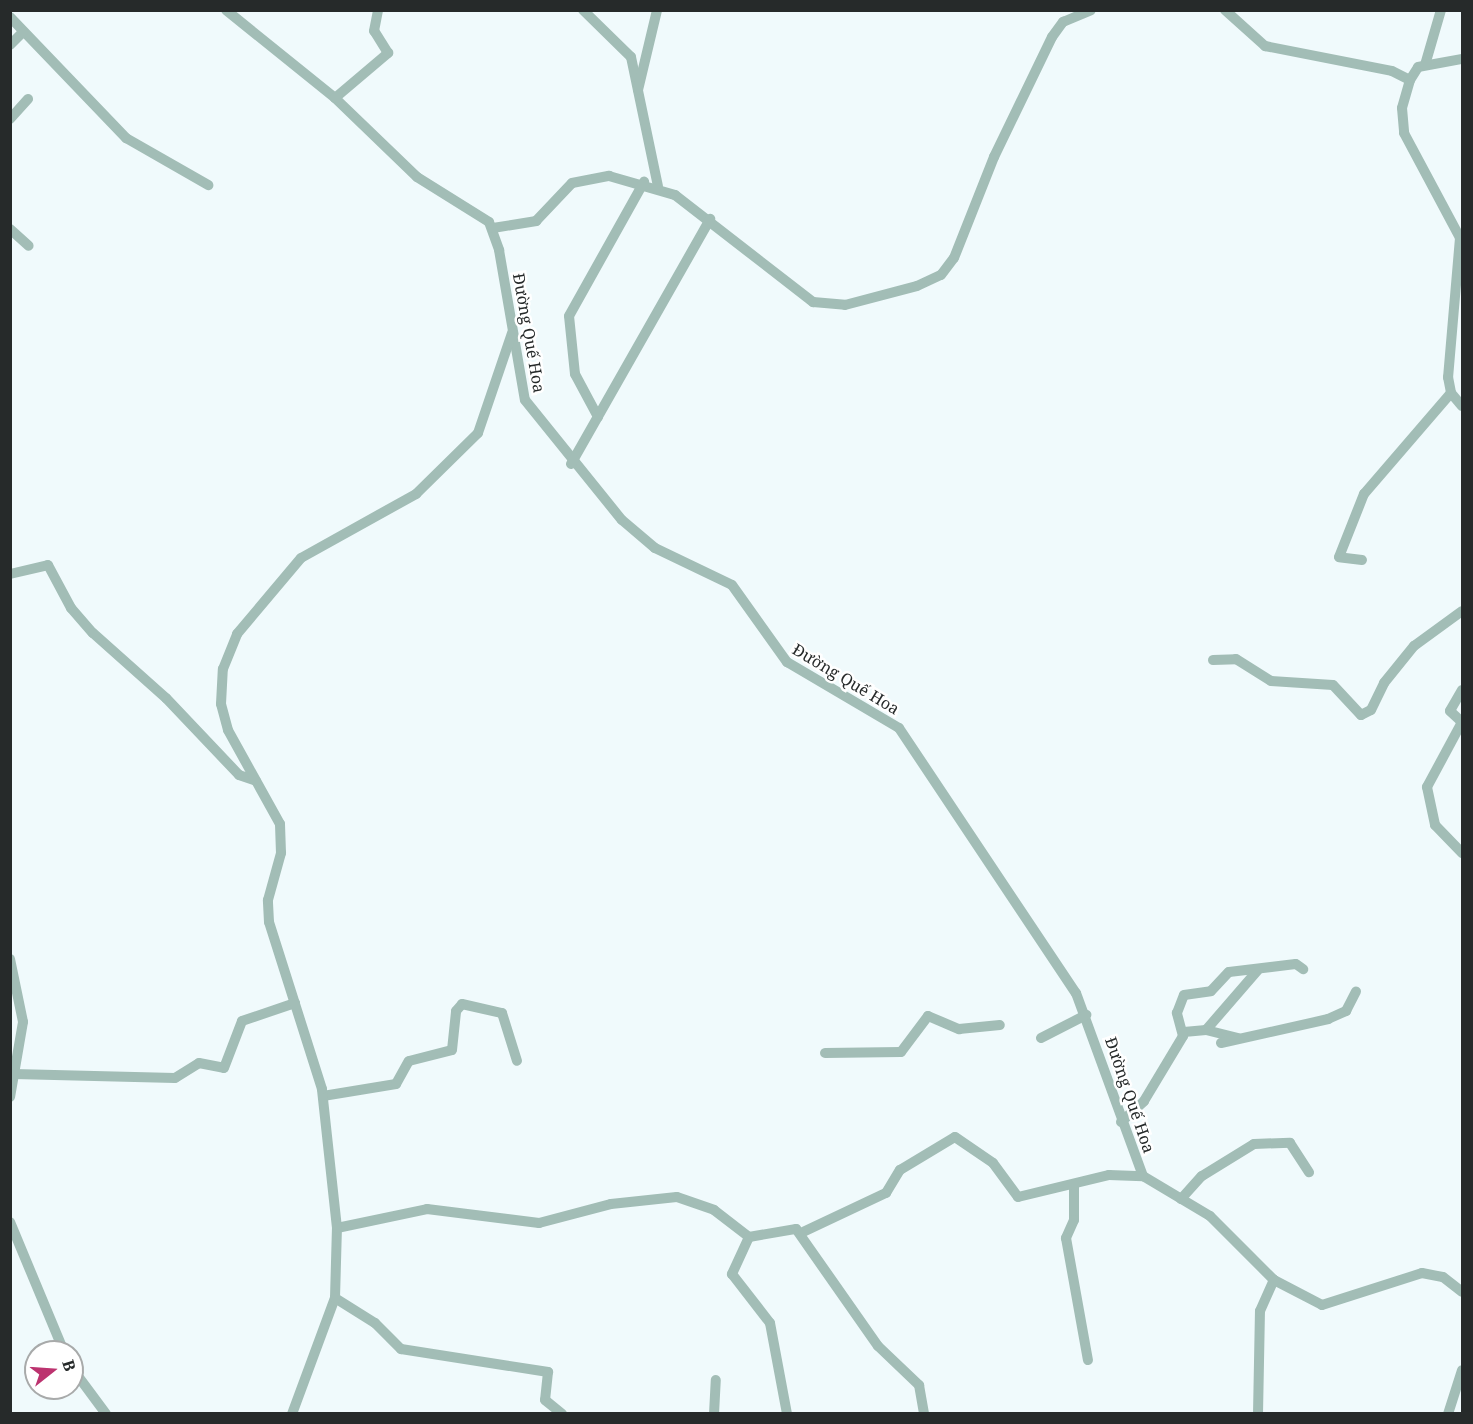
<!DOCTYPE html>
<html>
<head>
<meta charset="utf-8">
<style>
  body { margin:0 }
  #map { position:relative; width:1473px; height:1424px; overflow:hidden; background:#f0fafc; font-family:"Noto Serif",serif }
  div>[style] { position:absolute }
  .minor>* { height:10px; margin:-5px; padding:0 5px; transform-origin:5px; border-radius:5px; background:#a2bdb6 }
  span { translate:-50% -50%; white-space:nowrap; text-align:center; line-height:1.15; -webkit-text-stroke:5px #fff; paint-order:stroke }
  .street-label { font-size:16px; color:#262a2a }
  .frame { position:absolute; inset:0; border:12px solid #262a2a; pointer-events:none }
  .north { position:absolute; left:24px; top:1340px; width:60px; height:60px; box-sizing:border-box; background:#fff; border:2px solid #a8aaaa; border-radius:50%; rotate:73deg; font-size:16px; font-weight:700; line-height:24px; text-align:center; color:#262a2a }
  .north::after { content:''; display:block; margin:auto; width:21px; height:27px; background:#bc336f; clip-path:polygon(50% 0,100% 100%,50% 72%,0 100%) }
</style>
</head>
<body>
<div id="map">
  <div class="minor">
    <div style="left:226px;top:10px;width:140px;rotate:38.9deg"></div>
    <div style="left:335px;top:98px;width:114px;rotate:43.9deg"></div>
    <div style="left:417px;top:177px;width:85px;rotate:32deg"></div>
    <div style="left:489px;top:222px;width:30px;rotate:70deg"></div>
    <div style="left:499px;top:250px;width:152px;rotate:80.2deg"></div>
    <div style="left:525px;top:400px;width:154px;rotate:51.1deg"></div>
    <div style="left:622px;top:520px;width:43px;rotate:40.3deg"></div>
    <div style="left:655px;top:548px;width:85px;rotate:25.7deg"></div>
    <div style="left:732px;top:585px;width:95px;rotate:54.5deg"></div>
    <div style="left:787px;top:662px;width:130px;rotate:30.5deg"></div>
    <div style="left:899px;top:728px;width:319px;rotate:56.3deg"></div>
    <div style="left:1076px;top:993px;width:195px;rotate:69.9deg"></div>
    <div style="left:1143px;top:1176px;width:78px;rotate:30.8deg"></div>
    <div style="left:1210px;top:1216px;width:91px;rotate:45deg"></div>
    <div style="left:1274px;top:1280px;width:54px;rotate:27.5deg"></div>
    <div style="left:1322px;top:1305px;width:105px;rotate:-17.7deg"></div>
    <div style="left:1422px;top:1273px;width:21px;rotate:11deg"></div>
    <div style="left:1443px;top:1277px;width:24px;rotate:38deg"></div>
    <div style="left:583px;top:10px;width:67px;rotate:44.4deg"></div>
    <div style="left:631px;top:57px;width:132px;rotate:78.2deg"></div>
    <div style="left:1225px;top:10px;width:54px;rotate:42deg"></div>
    <div style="left:1265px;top:46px;width:129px;rotate:11.1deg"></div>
    <div style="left:1392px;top:71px;width:20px;rotate:27deg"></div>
    <div style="left:1410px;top:80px;width:15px;rotate:-58deg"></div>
    <div style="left:1418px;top:67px;width:45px;rotate:-10.3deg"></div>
    <div style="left:10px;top:17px;width:168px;rotate:46.2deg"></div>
    <div style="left:126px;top:138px;width:95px;rotate:29.8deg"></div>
    <div style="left:10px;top:45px;width:18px;rotate:-45deg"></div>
    <div style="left:1425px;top:65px;width:57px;rotate:-73.8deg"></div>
    <div style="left:1410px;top:80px;width:29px;rotate:106deg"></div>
    <div style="left:1402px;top:108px;width:25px;rotate:85deg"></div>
    <div style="left:1404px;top:133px;width:119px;rotate:61.9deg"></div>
    <div style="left:1460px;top:238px;width:140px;rotate:94.9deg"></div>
    <div style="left:1448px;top:377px;width:16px;rotate:79deg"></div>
    <div style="left:1451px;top:393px;width:17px;rotate:50deg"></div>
    <div style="left:638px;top:90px;width:82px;rotate:-76.6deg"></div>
    <div style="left:335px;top:98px;width:70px;rotate:-40.3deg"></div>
    <div style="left:388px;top:53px;width:26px;rotate:-122deg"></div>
    <div style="left:374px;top:31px;width:21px;rotate:-79deg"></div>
    <div style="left:10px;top:119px;width:27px;rotate:-48deg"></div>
    <div style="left:493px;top:228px;width:44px;rotate:-9.2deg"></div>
    <div style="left:536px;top:221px;width:52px;rotate:-46.5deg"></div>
    <div style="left:572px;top:183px;width:38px;rotate:-11deg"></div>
    <div style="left:609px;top:176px;width:69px;rotate:16.1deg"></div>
    <div style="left:675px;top:195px;width:175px;rotate:37.8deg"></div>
    <div style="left:813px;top:302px;width:32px;rotate:5deg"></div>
    <div style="left:845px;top:305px;width:74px;rotate:-14.8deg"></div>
    <div style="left:917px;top:286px;width:26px;rotate:-25deg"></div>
    <div style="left:941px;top:275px;width:21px;rotate:-53deg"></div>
    <div style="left:954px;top:258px;width:109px;rotate:-68.4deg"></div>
    <div style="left:994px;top:157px;width:133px;rotate:-64.2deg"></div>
    <div style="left:1052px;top:37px;width:19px;rotate:-54deg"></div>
    <div style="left:1063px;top:22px;width:30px;rotate:-23deg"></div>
    <div style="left:10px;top:229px;width:25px;rotate:42deg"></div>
    <div style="left:598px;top:417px;width:49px;rotate:-118.1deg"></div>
    <div style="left:575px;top:374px;width:58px;rotate:-95.9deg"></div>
    <div style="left:569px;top:316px;width:154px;rotate:-60.8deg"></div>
    <div style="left:571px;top:464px;width:282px;rotate:-60.4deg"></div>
    <div style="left:1362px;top:560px;width:23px;rotate:-173deg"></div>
    <div style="left:1339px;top:557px;width:68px;rotate:-68.4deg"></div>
    <div style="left:1364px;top:494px;width:133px;rotate:-49.3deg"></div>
    <div style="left:10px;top:574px;width:39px;rotate:-13deg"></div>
    <div style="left:48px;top:565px;width:49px;rotate:61.9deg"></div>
    <div style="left:71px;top:608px;width:33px;rotate:49deg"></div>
    <div style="left:93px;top:633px;width:98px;rotate:41.7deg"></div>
    <div style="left:166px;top:698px;width:106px;rotate:46.5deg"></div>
    <div style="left:239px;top:775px;width:18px;rotate:19deg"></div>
    <div style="left:1213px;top:660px;width:23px;rotate:-2deg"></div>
    <div style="left:1236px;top:659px;width:41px;rotate:32.2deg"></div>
    <div style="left:1271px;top:681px;width:62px;rotate:3.7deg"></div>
    <div style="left:1333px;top:685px;width:41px;rotate:47deg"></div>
    <div style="left:1361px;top:715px;width:11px;rotate:-27deg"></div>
    <div style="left:1371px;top:710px;width:30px;rotate:-64deg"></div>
    <div style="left:1384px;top:683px;width:48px;rotate:-51deg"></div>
    <div style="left:1414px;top:646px;width:59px;rotate:-36.1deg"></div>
    <div style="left:1462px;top:690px;width:24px;rotate:120deg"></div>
    <div style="left:1450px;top:711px;width:16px;rotate:43deg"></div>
    <div style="left:1462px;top:722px;width:74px;rotate:118.3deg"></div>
    <div style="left:1427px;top:787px;width:39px;rotate:78deg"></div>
    <div style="left:1435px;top:825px;width:39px;rotate:46deg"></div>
    <div style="left:10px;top:959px;width:64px;rotate:78.3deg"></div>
    <div style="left:23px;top:1022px;width:76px;rotate:99.8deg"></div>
    <div style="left:1206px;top:1030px;width:33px;rotate:14deg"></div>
    <div style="left:1184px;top:1032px;width:22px;rotate:-5deg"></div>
    <div style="left:1206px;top:1030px;width:79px;rotate:-49.1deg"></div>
    <div style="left:1041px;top:1038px;width:51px;rotate:-27.1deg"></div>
    <div style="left:1221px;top:1043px;width:110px;rotate:-12.6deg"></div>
    <div style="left:1328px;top:1019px;width:20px;rotate:-24deg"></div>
    <div style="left:1346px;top:1011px;width:22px;rotate:-63deg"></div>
    <div style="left:825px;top:1053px;width:76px;rotate:-0.8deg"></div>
    <div style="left:901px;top:1052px;width:45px;rotate:-53.1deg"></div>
    <div style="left:928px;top:1016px;width:34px;rotate:23deg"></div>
    <div style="left:959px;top:1029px;width:41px;rotate:-5.6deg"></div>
    <div style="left:14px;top:1074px;width:161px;rotate:1.4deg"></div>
    <div style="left:175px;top:1078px;width:28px;rotate:-32deg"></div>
    <div style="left:199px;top:1063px;width:25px;rotate:11deg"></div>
    <div style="left:224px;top:1068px;width:50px;rotate:-69deg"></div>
    <div style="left:242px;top:1021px;width:56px;rotate:-18.8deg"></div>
    <div style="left:323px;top:1096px;width:74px;rotate:-9.3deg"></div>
    <div style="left:396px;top:1084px;width:26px;rotate:-61deg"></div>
    <div style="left:409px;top:1061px;width:44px;rotate:-14.3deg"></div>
    <div style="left:452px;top:1050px;width:39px;rotate:-84deg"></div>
    <div style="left:456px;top:1011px;width:9px;rotate:-49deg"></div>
    <div style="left:462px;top:1004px;width:41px;rotate:12.7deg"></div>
    <div style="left:502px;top:1013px;width:50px;rotate:72.6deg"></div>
    <div style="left:1121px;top:1122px;width:31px;rotate:-42deg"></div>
    <div style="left:1144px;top:1101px;width:76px;rotate:-59deg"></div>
    <div style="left:1183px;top:1036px;width:24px;rotate:-105deg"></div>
    <div style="left:1177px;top:1013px;width:19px;rotate:-69deg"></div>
    <div style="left:1184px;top:995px;width:27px;rotate:-8deg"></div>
    <div style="left:1211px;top:991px;width:26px;rotate:-47deg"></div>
    <div style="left:1229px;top:972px;width:67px;rotate:-6.8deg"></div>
    <div style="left:1296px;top:964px;width:9px;rotate:36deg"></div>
    <div style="left:1074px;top:1184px;width:36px;rotate:90deg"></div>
    <div style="left:1074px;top:1220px;width:20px;rotate:114deg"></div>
    <div style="left:1066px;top:1238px;width:124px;rotate:79.8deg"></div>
    <div style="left:1181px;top:1199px;width:31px;rotate:-48deg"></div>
    <div style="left:1202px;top:1176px;width:61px;rotate:-31.6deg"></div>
    <div style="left:1254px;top:1144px;width:36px;rotate:-2deg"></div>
    <div style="left:1290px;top:1143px;width:35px;rotate:57deg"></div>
    <div style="left:10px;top:1222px;width:141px;rotate:67.4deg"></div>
    <div style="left:337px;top:1228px;width:92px;rotate:-11.9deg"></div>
    <div style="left:427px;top:1209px;width:113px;rotate:7.1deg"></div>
    <div style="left:539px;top:1223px;width:74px;rotate:-14.8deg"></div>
    <div style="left:611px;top:1204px;width:66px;rotate:-6.1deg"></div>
    <div style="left:677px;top:1197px;width:39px;rotate:19deg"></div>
    <div style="left:714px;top:1210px;width:44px;rotate:37.6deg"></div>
    <div style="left:749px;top:1237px;width:48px;rotate:-9.7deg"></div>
    <div style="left:796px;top:1229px;width:143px;rotate:55deg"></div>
    <div style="left:878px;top:1346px;width:57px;rotate:43.6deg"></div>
    <div style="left:919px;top:1385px;width:29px;rotate:80deg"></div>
    <div style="left:803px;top:1232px;width:92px;rotate:-25.2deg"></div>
    <div style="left:886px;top:1193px;width:27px;rotate:-59deg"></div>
    <div style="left:900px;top:1170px;width:64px;rotate:-31deg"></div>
    <div style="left:955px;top:1137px;width:46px;rotate:34.4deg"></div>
    <div style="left:993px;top:1163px;width:42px;rotate:53.7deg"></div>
    <div style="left:1018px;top:1197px;width:94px;rotate:-13.6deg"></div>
    <div style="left:1109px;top:1175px;width:34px;rotate:2deg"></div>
    <div style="left:749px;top:1237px;width:41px;rotate:114.7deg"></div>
    <div style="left:732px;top:1274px;width:62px;rotate:52.2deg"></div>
    <div style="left:770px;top:1323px;width:93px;rotate:79.4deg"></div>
    <div style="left:335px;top:1298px;width:47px;rotate:32deg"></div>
    <div style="left:375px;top:1323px;width:37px;rotate:45deg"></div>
    <div style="left:401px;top:1349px;width:149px;rotate:8.9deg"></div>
    <div style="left:548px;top:1372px;width:28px;rotate:96deg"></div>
    <div style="left:545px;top:1400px;width:22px;rotate:39deg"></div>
    <div style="left:72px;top:1368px;width:57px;rotate:53.5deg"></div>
    <div style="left:292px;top:1414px;width:124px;rotate:-69.7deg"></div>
    <div style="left:335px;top:1298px;width:70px;rotate:-88.4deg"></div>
    <div style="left:337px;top:1228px;width:140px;rotate:-96.2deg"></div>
    <div style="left:322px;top:1089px;width:175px;rotate:-107.6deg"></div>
    <div style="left:269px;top:922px;width:22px;rotate:-93deg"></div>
    <div style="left:268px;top:900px;width:49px;rotate:-74.5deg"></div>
    <div style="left:281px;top:853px;width:29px;rotate:-92deg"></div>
    <div style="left:280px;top:824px;width:107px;rotate:-119deg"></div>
    <div style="left:228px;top:730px;width:27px;rotate:-105deg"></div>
    <div style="left:221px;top:704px;width:35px;rotate:-87deg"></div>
    <div style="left:223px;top:669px;width:38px;rotate:-68deg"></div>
    <div style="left:237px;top:634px;width:99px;rotate:-49.9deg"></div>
    <div style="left:301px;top:558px;width:132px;rotate:-29.1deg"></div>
    <div style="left:416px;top:494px;width:87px;rotate:-44.5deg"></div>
    <div style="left:478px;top:433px;width:106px;rotate:-71.2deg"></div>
    <div style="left:714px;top:1414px;width:34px;rotate:-87deg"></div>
    <div style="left:1258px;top:1414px;width:103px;rotate:-88.9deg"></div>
    <div style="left:1260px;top:1311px;width:34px;rotate:-66deg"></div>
    <div style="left:1448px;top:1414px;width:46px;rotate:-72.3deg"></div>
  </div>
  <div class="street-label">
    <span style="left:529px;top:333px;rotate:80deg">Đường Quế Hoa</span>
    <span style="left:846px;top:679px;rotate:31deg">Đường Quế Hoa</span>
    <span style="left:1130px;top:1095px;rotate:71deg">Đường Quế Hoa</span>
  </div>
  <div class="frame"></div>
  <div class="north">B</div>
</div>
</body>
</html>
